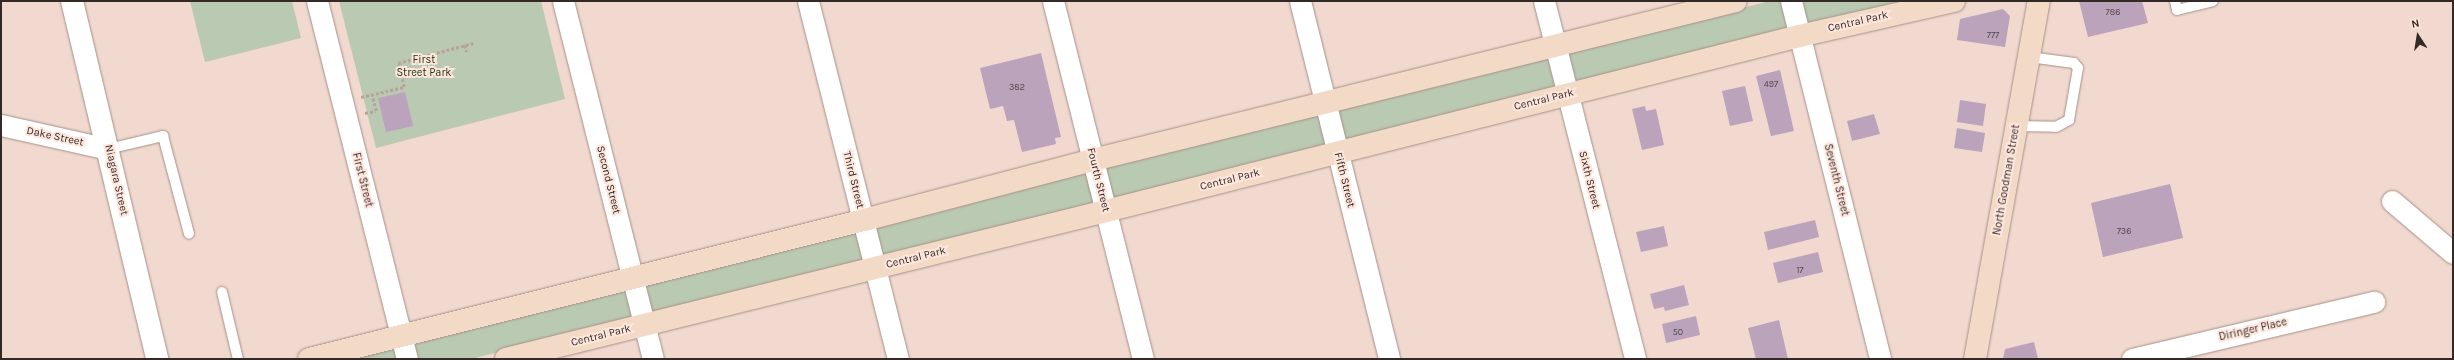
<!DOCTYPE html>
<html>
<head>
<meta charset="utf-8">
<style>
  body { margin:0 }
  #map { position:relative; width:2454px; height:360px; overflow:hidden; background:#f1d9d0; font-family:Karla,sans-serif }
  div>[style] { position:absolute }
  .green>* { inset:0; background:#bac9b2 }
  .building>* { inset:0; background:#baa3bb }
  .path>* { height:2.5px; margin-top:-1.25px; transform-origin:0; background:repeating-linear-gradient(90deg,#b7a39c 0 3px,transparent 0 5px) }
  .roads { filter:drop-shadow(0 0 1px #a69087) drop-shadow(0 0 1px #a69087) }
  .service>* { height:10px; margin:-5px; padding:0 5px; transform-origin:5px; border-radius:5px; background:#fff }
  .minor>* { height:21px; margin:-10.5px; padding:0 10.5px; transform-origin:10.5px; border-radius:10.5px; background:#fff }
  .tertiary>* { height:22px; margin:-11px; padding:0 11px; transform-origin:11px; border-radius:11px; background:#fff }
  .secondary>* { height:22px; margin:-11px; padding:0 11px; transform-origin:11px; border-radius:11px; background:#f2dac7 }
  span { translate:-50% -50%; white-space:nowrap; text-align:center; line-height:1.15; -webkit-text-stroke:4px #fee6dd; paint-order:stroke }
  .number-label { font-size:9px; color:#55484c }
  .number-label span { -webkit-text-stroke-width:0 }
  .street-label { font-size:11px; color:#332a27 }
  .park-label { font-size:11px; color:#1b340b }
  .frame { position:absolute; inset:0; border:2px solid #332a27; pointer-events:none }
  .north { position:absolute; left:2398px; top:16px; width:40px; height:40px; -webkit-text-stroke:3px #fee6dd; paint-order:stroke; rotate:348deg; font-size:11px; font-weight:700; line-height:16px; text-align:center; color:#332a27 }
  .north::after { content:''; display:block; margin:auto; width:14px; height:18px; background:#332a27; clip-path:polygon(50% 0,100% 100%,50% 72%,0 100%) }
</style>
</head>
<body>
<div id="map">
  <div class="green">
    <div style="clip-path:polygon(190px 1px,292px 1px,301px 38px,205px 62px)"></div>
    <div style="clip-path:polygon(339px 1px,541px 1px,565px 99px,376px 148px)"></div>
    <div style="clip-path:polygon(1770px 1px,1908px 1px,471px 359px,336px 359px)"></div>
  </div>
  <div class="building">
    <div style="clip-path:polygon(2079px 1px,2142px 1px,2148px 23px,2088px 37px)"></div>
    <div style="clip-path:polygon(2003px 9px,2010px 16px,2005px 47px,1957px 40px,1960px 19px)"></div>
    <div style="clip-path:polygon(1041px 53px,1061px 137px,1055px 138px,1056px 144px,1022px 152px,1014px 120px,1007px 121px,1003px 106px,990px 109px,980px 68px)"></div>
    <div style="clip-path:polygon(1780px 70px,1794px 131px,1771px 136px,1756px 76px)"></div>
    <div style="clip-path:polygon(1745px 86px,1753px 121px,1730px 126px,1722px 91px)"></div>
    <div style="clip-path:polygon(405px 92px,413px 126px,386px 132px,378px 98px)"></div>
    <div style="clip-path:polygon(1960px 100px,1986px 104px,1983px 126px,1957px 122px)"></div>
    <div style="clip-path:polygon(1645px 106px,1646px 111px,1656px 109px,1664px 145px,1642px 150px,1632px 109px)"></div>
    <div style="clip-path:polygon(1874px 114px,1880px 134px,1852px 141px,1847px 121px)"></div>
    <div style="clip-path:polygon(1957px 128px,1985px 133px,1982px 152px,1954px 148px)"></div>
    <div style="clip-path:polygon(2170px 184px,2183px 238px,2103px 257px,2091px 203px)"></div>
    <div style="clip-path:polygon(1815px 220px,1819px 237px,1768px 250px,1764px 232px)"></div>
    <div style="clip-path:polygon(1664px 226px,1668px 246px,1641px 252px,1636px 232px)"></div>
    <div style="clip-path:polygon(1818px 252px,1823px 272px,1778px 283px,1773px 263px)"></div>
    <div style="clip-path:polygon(1684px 285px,1689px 305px,1665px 311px,1664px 307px,1654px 309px,1650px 294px)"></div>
    <div style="clip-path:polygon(1696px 316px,1700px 335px,1666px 343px,1662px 324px)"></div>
    <div style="clip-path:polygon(1779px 320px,1788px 359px,1756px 359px,1748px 328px)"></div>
    <div style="clip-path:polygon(2034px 342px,2038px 359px,2003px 359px,2005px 349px)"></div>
  </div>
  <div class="path">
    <div style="left:465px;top:45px;width:7px;rotate:74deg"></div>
    <div style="left:361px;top:97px;width:44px;rotate:-13.1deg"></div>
    <div style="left:404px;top:87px;width:25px;rotate:-104deg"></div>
    <div style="left:398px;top:63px;width:78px;rotate:-14.9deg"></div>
    <div style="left:365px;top:113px;width:11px;rotate:-10deg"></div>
    <div style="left:376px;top:111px;width:16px;rotate:-104deg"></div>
  </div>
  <div class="roads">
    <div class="service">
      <div style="left:2175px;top:1px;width:9px;rotate:77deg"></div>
      <div style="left:2177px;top:10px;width:37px;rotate:-14deg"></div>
      <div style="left:2017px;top:126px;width:39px;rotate:1deg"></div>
      <div style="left:2056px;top:127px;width:15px;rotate:-28deg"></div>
      <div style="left:2069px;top:120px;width:53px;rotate:-80.2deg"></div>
      <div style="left:2078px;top:68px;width:6px;rotate:-129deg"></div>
      <div style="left:2074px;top:63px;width:45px;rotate:-172.4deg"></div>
      <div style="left:108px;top:149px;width:57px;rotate:-13.3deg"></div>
      <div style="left:163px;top:136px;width:101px;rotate:75.1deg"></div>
      <div style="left:222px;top:292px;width:69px;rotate:76.6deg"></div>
    </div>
    <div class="minor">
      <div style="left:317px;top:1px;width:369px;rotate:75.9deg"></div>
      <div style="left:563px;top:1px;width:369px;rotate:75.9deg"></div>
      <div style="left:808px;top:1px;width:369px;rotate:75.9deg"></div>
      <div style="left:1053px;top:1px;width:369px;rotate:75.9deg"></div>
      <div style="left:1300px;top:1px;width:369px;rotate:76deg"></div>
      <div style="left:1544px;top:1px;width:369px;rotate:75.7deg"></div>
      <div style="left:1791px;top:1px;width:369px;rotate:76deg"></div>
      <div style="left:1px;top:125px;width:110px;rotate:12.6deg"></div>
      <div style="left:2392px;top:201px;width:80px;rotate:40.4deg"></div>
      <div style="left:2132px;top:359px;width:249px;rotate:-13.3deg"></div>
    </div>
    <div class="tertiary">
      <div style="left:72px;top:1px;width:368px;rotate:76.6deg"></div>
    </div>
    <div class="secondary">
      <div style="left:309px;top:359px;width:572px;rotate:-14.06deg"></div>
      <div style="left:864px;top:220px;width:237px;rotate:-14.7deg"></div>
      <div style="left:1093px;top:160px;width:662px;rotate:-13.89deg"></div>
      <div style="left:506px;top:359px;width:618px;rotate:-13.86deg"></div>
      <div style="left:1106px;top:211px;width:715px;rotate:-14.17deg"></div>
      <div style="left:1799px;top:36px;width:159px;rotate:-12.7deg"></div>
      <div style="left:1975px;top:359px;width:364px;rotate:-79.9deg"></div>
    </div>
  </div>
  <div class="number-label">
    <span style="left:2113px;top:12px">786</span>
    <span style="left:1993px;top:35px">777</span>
    <span style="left:1771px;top:84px">497</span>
    <span style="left:1017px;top:87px">382</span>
    <span style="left:2124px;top:231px">736</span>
    <span style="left:1800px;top:270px">17</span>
    <span style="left:1678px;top:332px">50</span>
  </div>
  <div class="street-label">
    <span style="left:1858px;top:22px;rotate:-13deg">Central Park</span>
    <span style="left:1544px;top:100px;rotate:-14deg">Central Park</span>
    <span style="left:55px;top:137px;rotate:12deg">Dake Street</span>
    <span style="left:116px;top:180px;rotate:77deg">Niagara Street</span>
    <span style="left:362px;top:180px;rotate:76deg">First Street</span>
    <span style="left:608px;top:180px;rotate:76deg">Second Street</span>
    <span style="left:853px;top:180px;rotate:76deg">Third Street</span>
    <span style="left:1098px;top:180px;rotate:76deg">Fourth Street</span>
    <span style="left:1230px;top:180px;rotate:-14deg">Central Park</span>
    <span style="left:1344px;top:180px;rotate:76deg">Fifth Street</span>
    <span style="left:1589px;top:180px;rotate:76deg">Sixth Street</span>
    <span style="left:1836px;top:180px;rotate:76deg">Seventh Street</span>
    <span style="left:2007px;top:180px;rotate:-80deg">North Goodman Street</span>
    <span style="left:916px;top:258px;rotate:-14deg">Central Park</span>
    <span style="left:2253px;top:330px;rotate:-13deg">Diringer Place</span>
    <span style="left:601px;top:336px;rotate:-14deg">Central Park</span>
  </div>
  <div class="park-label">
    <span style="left:424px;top:67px">First<br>Street Park</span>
  </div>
  <div class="frame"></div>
  <div class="north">N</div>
</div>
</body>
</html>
